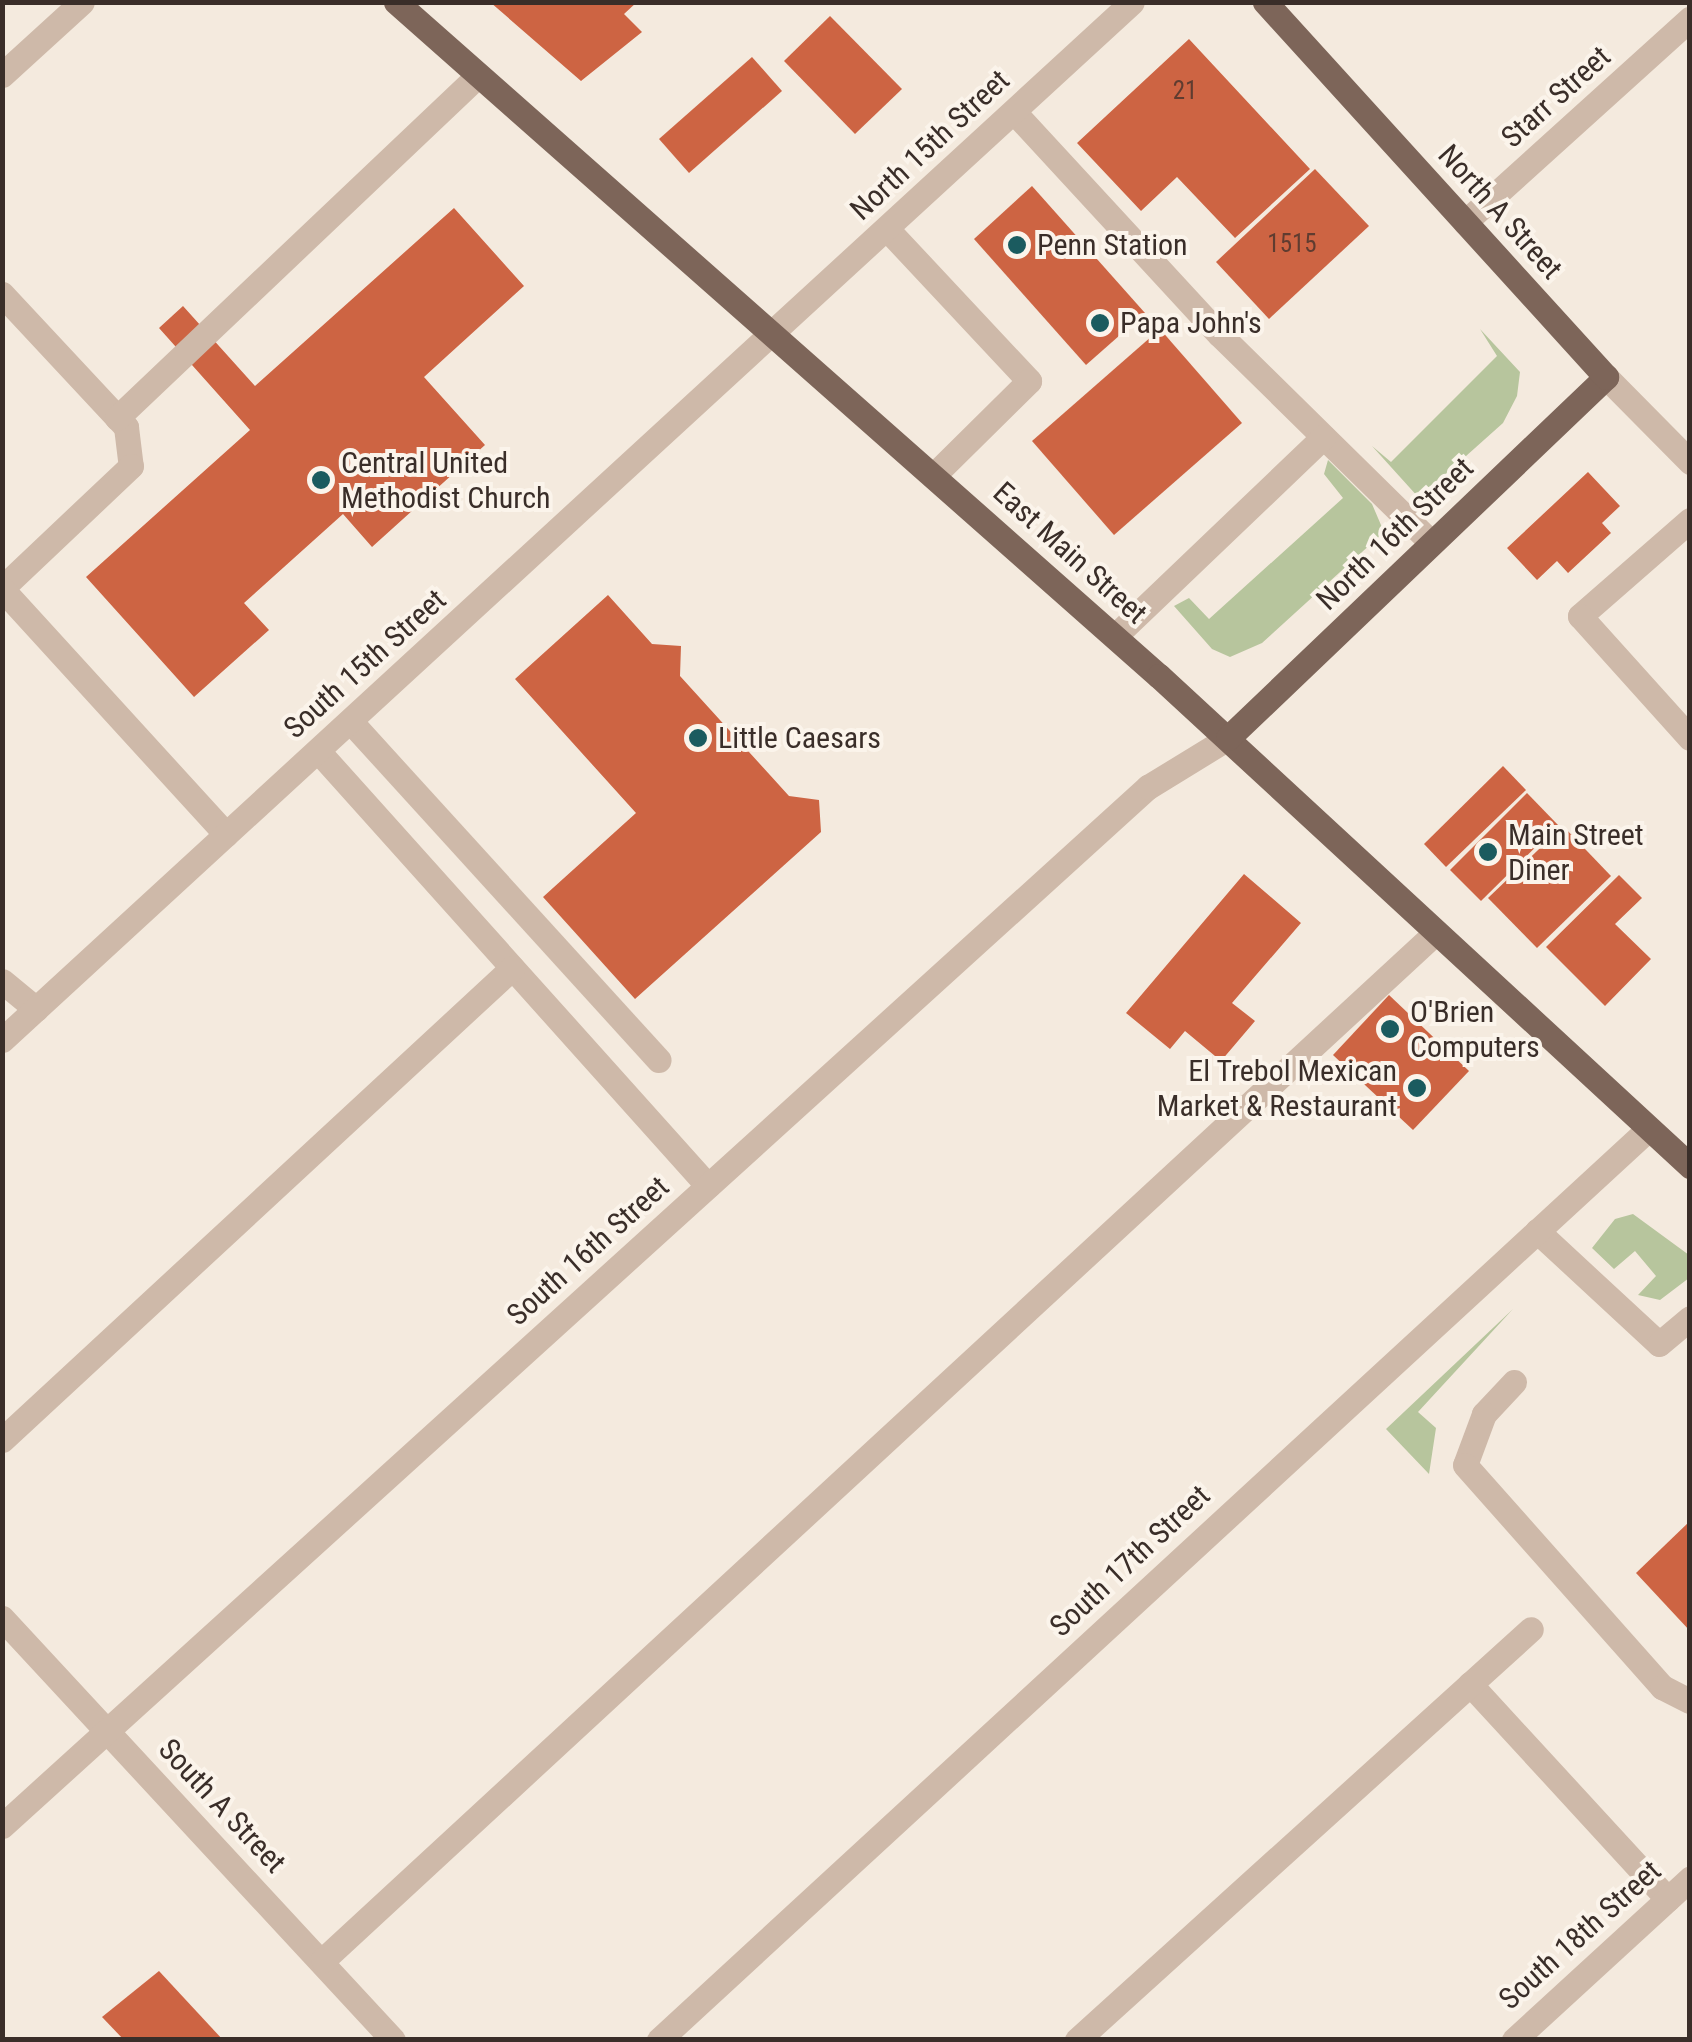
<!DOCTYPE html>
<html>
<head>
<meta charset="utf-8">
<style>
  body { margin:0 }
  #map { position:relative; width:1692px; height:2042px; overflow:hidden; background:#f4eade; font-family:"Roboto Condensed",sans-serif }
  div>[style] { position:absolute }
  .green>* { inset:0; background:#b7c59d }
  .building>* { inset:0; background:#cd6443 }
  .minor>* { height:25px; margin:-12.5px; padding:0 12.5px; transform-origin:12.5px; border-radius:12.5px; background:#ceb9a9 }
  .major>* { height:25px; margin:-12.5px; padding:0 12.5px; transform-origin:12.5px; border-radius:12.5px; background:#7d6559 }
  .dots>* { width:28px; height:28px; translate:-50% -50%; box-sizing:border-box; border:5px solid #fbf4eb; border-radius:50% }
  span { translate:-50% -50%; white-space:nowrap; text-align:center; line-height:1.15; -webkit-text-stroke:8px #fbf4eb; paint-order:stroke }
  .number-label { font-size:25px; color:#5f3c30 }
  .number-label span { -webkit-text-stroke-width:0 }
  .street-label { font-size:30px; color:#3a2e29 }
  .poi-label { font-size:30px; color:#3a2e29 }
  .left { translate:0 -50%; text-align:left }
  .right { translate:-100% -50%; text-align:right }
  .frame { position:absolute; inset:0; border:5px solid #3a2e29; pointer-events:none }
</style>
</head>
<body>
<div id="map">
  <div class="green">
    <div style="clip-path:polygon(1480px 329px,1520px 372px,1517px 396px,1503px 423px,1419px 498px,1372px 446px,1391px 462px,1497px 356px)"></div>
    <div style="clip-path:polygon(1328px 460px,1372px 504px,1384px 532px,1262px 643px,1230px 657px,1212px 649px,1174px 606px,1189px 598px,1209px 619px,1343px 498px,1324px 474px)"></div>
    <div style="clip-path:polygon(1633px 1214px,1689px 1255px,1689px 1278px,1660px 1300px,1638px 1295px,1656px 1276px,1635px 1251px,1614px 1269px,1592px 1248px,1615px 1219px)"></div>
    <div style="clip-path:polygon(1513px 1309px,1418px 1412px,1436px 1428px,1429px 1474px,1386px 1429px)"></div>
  </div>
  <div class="building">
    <div style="clip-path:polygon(490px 2px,637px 2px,624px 14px,642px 32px,581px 81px)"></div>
    <div style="clip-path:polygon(830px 16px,902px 89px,855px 134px,784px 61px)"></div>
    <div style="clip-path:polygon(1189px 39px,1310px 169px,1235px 238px,1177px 177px,1141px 211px,1077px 143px)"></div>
    <div style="clip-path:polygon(752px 57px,782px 91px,689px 173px,659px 139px)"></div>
    <div style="clip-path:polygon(1315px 169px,1369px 226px,1269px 319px,1216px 262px)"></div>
    <div style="clip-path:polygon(1032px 186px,1145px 313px,1086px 365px,974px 239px)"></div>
    <div style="clip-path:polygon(454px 208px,524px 286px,424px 377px,485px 445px,372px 547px,343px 514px,244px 603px,269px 630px,194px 697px,86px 577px,250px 430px,159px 328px,183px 306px,255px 386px)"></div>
    <div style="clip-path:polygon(1160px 329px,1242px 423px,1114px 535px,1032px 441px)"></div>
    <div style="clip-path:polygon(1588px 472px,1620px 506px,1602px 523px,1611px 533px,1568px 573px,1557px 561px,1537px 580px,1507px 548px)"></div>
    <div style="clip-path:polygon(608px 595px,652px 644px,681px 646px,680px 676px,789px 796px,819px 800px,821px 832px,635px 999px,543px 897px,636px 813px,515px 679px)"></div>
    <div style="clip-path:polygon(1503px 766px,1526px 790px,1446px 867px,1424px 844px)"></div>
    <div style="clip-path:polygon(1527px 793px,1558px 825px,1481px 901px,1450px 870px)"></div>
    <div style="clip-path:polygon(1563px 826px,1611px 876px,1537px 948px,1488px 898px)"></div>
    <div style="clip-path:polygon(1244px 874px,1301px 923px,1232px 1003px,1255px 1021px,1221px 1061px,1185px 1031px,1170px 1049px,1126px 1013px)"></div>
    <div style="clip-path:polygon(1619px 875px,1642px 898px,1615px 924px,1651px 959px,1605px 1006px,1546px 947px)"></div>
    <div style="clip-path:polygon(1389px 995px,1469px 1071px,1413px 1130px,1333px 1055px)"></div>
    <div style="clip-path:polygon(1690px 1521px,1690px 1631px,1636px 1573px)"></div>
    <div style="clip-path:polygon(159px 1971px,223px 2040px,124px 2040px,102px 2017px)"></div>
  </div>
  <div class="minor">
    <div style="left:2px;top:75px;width:108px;rotate:-42.4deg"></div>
    <div style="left:1014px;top:112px;width:302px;rotate:47.3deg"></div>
    <div style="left:1219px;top:334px;width:298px;rotate:44.5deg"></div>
    <div style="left:1465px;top:222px;width:303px;rotate:-42.1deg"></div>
    <div style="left:887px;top:229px;width:208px;rotate:46.9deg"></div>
    <div style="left:1029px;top:381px;width:135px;rotate:135.3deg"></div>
    <div style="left:2px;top:294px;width:182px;rotate:47deg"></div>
    <div style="left:126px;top:427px;width:39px;rotate:83deg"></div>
    <div style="left:131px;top:466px;width:178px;rotate:136.6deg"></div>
    <div style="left:1606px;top:377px;width:120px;rotate:45.3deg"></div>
    <div style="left:117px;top:418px;width:498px;rotate:-43.5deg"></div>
    <div style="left:1690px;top:520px;width:146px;rotate:138.9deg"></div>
    <div style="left:1580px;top:616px;width:164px;rotate:48deg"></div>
    <div style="left:2px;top:589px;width:332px;rotate:47.6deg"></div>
    <div style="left:1115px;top:636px;width:288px;rotate:-43.7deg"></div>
    <div style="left:351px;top:722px;width:457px;rotate:47.7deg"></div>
    <div style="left:318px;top:751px;width:584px;rotate:48.12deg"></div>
    <div style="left:2px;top:981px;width:44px;rotate:39.5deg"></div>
    <div style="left:2px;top:1040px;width:1534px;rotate:-42.57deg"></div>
    <div style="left:1537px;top:1231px;width:166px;rotate:42.8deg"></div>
    <div style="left:1659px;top:1344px;width:40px;rotate:-40deg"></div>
    <div style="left:1514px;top:1382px;width:44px;rotate:133.2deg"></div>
    <div style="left:1484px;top:1414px;width:54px;rotate:110.4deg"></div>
    <div style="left:1465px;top:1465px;width:297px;rotate:48.4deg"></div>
    <div style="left:1662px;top:1687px;width:31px;rotate:27deg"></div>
    <div style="left:2px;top:1440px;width:695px;rotate:-42.78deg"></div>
    <div style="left:2px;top:1618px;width:575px;rotate:47.18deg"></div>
    <div style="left:1470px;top:1684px;width:292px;rotate:47.4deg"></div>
    <div style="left:2px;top:1826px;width:1547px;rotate:-42.2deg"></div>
    <div style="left:1148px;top:787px;width:94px;rotate:-31.5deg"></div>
    <div style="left:323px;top:1960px;width:1514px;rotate:-42.72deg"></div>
    <div style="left:659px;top:2040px;width:1342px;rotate:-42.64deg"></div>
    <div style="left:1077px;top:2040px;width:612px;rotate:-42.15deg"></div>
    <div style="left:1514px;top:2040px;width:239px;rotate:-42.5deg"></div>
  </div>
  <div class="major">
    <div style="left:396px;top:2px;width:1018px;rotate:41.46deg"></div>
    <div style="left:1159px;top:676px;width:723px;rotate:42.7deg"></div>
    <div style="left:1228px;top:738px;width:523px;rotate:-43.68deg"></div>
    <div style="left:1606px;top:377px;width:507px;rotate:-132.28deg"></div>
  </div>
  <div class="dots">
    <div style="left:1017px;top:245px;background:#1b5b5f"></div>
    <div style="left:1100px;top:323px;background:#1b5b5f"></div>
    <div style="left:321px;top:480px;background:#1b5b5f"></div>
    <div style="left:698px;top:738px;background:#1b5b5f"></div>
    <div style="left:1488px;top:852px;background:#1b5b5f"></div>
    <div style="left:1390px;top:1029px;background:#1b5b5f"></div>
    <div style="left:1417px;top:1088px;background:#1b5b5f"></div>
  </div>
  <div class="number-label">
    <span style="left:1185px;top:91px">21</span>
    <span style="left:1292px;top:244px">1515</span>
  </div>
  <div class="street-label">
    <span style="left:1556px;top:97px;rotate:-42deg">Starr Street</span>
    <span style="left:930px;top:145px;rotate:-43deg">North 15th Street</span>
    <span style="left:1500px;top:212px;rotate:48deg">North A Street</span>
    <span style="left:1395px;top:534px;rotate:-44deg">North 16th Street</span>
    <span style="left:1070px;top:553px;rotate:42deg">East Main Street</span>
    <span style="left:365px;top:664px;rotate:-42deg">South 15th Street</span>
    <span style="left:588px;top:1251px;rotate:-42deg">South 16th Street</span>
    <span style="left:1130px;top:1561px;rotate:-43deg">South 17th Street</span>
    <span style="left:222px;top:1806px;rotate:47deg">South A Street</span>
    <span style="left:1580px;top:1935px;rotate:-42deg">South 18th Street</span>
  </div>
  <div class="poi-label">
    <span class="left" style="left:1037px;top:245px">Penn Station</span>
    <span class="left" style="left:1120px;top:323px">Papa John's</span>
    <span class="left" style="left:341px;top:480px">Central United<br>Methodist Church</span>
    <span class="left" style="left:718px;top:738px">Little Caesars</span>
    <span class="left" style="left:1508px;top:852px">Main Street<br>Diner</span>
    <span class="left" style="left:1410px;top:1029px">O'Brien<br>Computers</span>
    <span class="right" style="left:1397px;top:1088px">El Trebol Mexican<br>Market &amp; Restaurant</span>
  </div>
  <div class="frame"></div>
</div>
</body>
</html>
